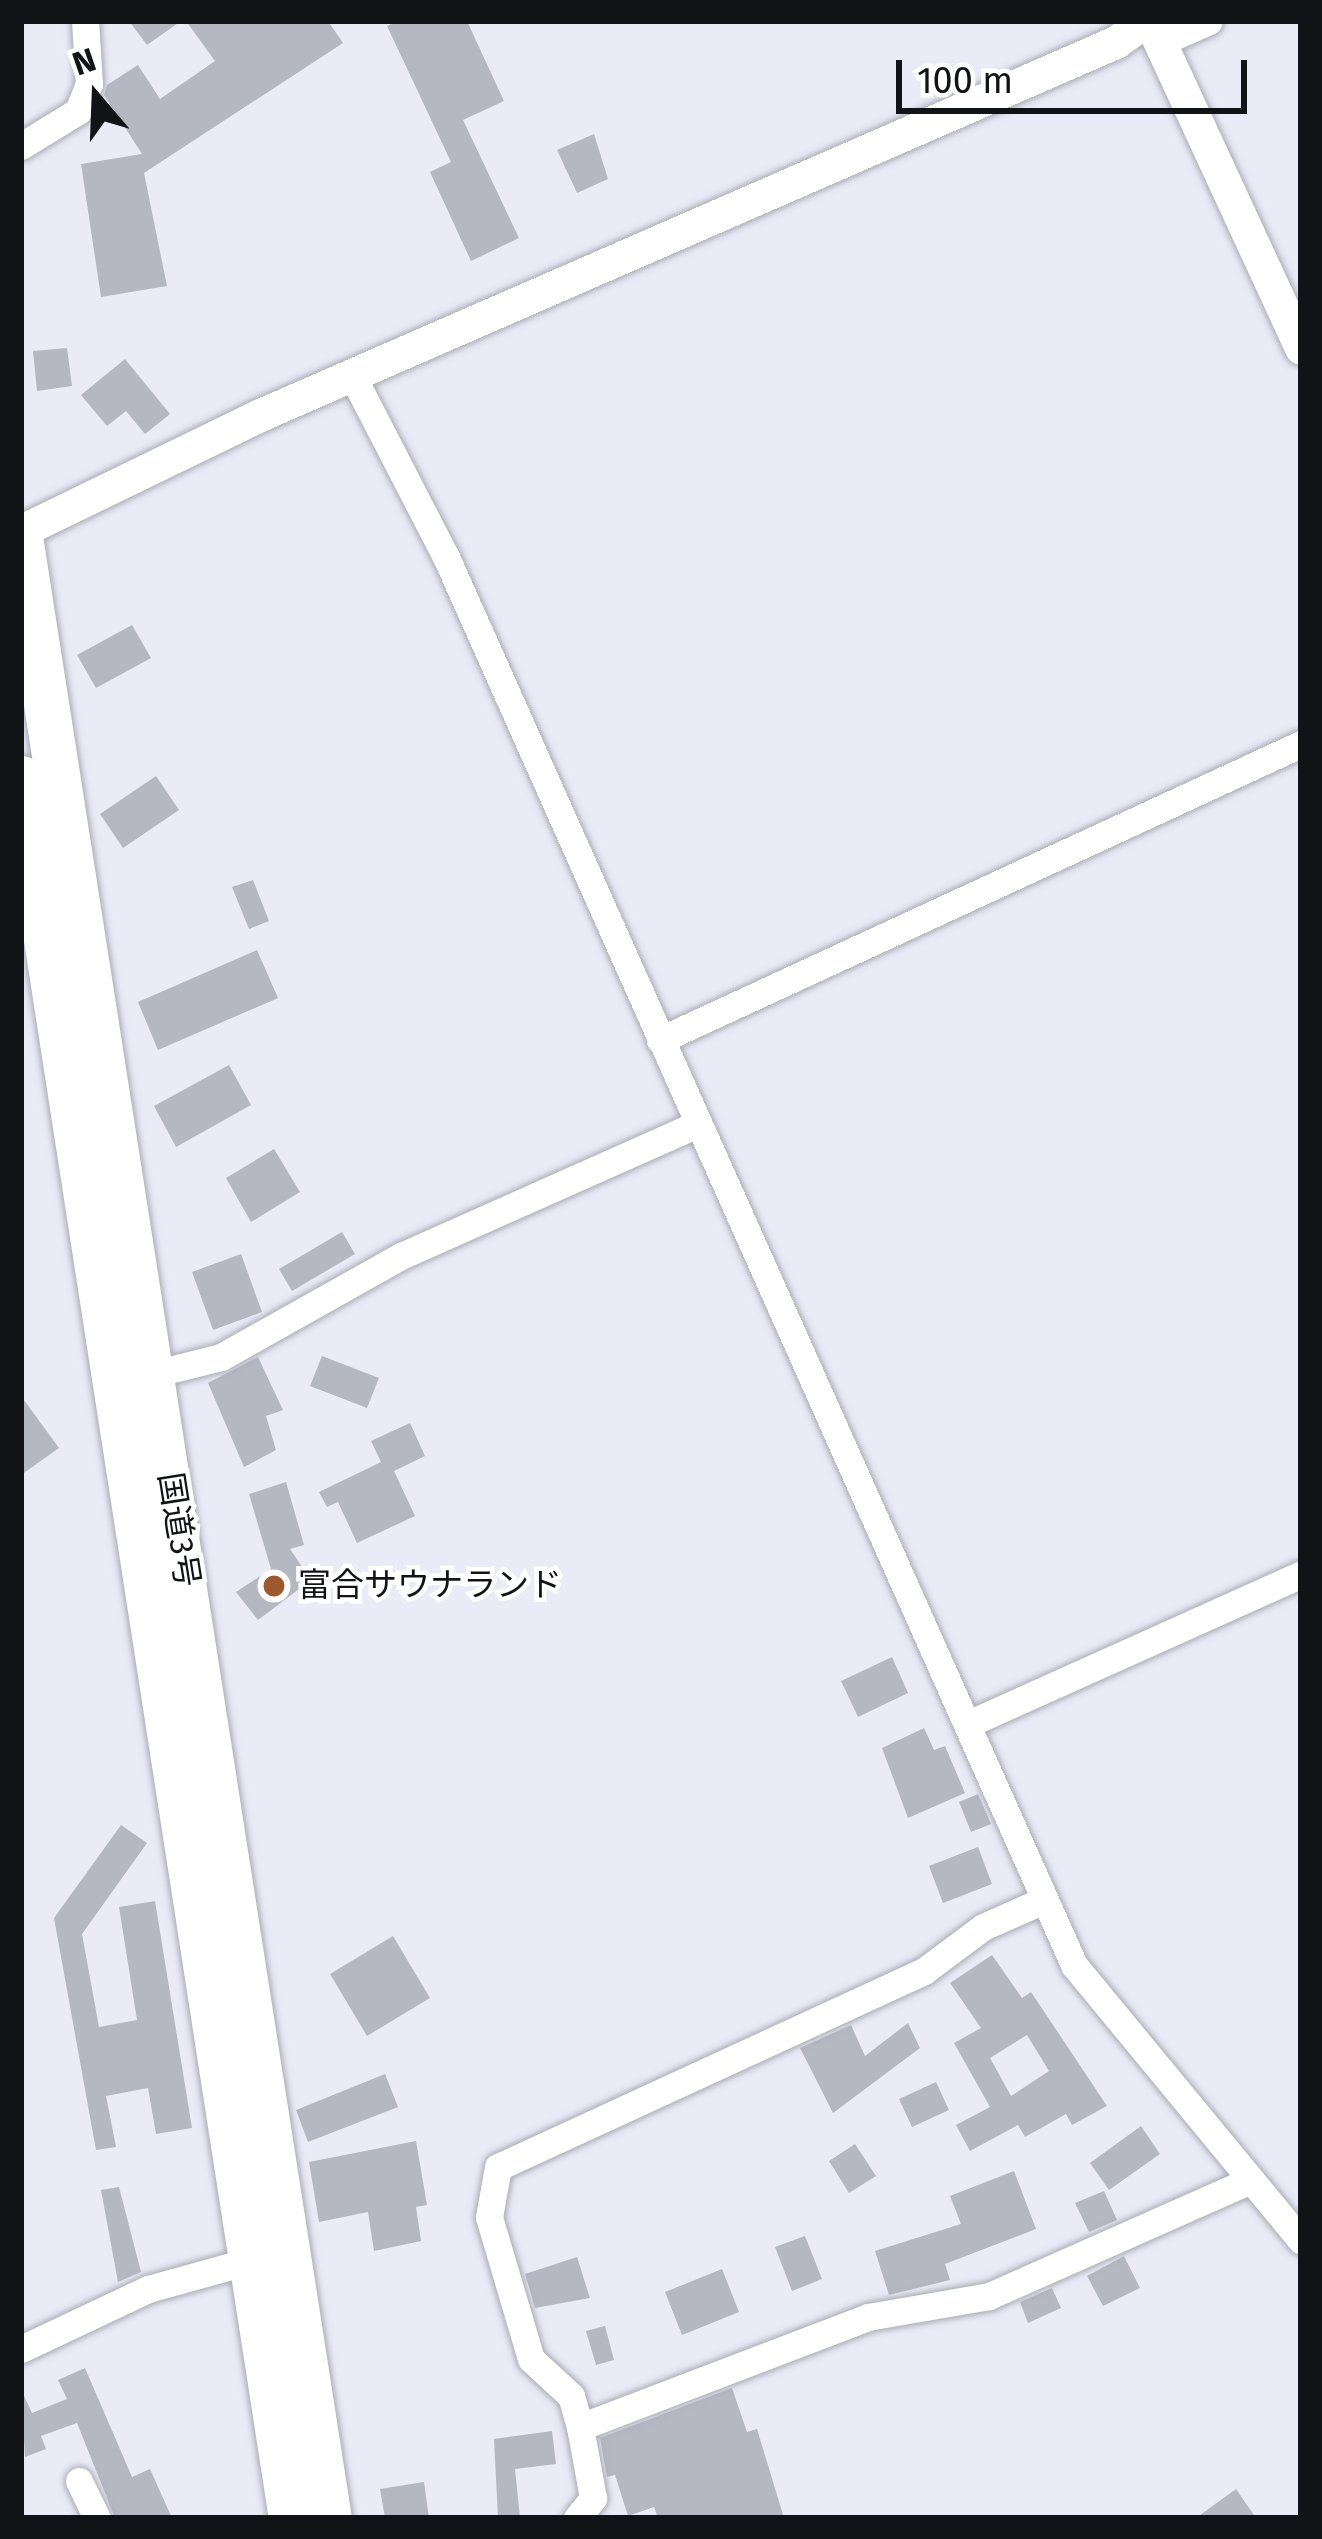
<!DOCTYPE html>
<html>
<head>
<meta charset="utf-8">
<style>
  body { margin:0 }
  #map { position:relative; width:1322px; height:2539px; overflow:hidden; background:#eaebf7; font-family:"Fira Sans","Noto Sans JP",sans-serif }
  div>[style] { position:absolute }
  .building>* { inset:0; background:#b5b7c2 }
  .roads { filter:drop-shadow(0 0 3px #a9abb5) drop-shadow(0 0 3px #a9abb5) }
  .minor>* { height:27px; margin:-13.5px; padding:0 13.5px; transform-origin:13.5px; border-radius:13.5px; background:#fff }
  .tertiary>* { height:33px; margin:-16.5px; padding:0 16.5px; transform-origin:16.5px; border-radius:16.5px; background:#fff }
  .trunk>* { height:45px; margin:-22.5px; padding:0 22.5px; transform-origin:22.5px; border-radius:22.5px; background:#fff }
  .dots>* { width:33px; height:33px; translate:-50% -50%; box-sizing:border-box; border:6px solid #fff; border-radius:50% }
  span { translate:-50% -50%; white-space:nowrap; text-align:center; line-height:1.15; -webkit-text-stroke:9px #fff; paint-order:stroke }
  .street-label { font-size:33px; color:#121317 }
  .poi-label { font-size:33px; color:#121317 }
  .left { translate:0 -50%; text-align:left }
  .frame { position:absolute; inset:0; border:24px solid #121317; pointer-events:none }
  .north { position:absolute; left:36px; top:36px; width:120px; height:120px; -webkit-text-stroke:9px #fff; paint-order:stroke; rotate:341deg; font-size:33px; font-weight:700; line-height:48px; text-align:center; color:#121317 }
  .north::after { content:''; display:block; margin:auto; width:42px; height:54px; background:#121317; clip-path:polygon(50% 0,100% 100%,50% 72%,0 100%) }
  .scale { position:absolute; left:896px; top:60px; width:351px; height:54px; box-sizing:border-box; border:6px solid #121317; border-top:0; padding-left:15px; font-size:36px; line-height:42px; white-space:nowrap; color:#121317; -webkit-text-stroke:9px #fff; paint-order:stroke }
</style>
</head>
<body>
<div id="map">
  <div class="building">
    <div style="clip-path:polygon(129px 21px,181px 21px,147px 45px)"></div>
    <div style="clip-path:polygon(186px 21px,328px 21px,343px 43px,144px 173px,167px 286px,101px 297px,81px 164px,142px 154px,104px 95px,107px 85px,138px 65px,160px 99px,215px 61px)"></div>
    <div style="clip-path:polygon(398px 21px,467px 21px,504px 101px,463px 120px,519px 238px,471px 261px,430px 172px,451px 162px,387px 26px)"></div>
    <div style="clip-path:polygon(594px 134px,608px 179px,577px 193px,557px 150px)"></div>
    <div style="clip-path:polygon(67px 348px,72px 386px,37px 391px,33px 351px)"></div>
    <div style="clip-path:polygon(125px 359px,170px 414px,145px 434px,126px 411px,107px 426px,81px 395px)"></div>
    <div style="clip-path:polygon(132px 625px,151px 658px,96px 688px,77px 655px)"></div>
    <div style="clip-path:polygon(156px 776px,179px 810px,123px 848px,100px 814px)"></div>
    <div style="clip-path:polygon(253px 880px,269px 921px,249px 929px,232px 887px)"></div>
    <div style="clip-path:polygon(257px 950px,278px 998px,158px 1050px,138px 1002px)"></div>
    <div style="clip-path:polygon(229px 1065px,251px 1105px,176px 1147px,154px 1106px)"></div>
    <div style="clip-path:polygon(274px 1149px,300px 1192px,251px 1222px,226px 1178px)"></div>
    <div style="clip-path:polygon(342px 1232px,355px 1254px,292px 1291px,279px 1269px)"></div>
    <div style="clip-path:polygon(241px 1254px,262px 1312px,213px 1330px,192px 1272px)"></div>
    <div style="clip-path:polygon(322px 1356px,379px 1378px,367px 1408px,310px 1386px)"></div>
    <div style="clip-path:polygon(258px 1357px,283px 1410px,266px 1416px,276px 1450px,244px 1467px,208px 1383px)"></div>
    <div style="clip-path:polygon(21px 1396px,59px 1448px,21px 1475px)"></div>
    <div style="clip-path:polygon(410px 1423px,425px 1456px,394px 1471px,415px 1516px,357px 1543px,338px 1502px,327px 1507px,319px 1492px,381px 1462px,371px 1441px)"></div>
    <div style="clip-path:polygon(286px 1482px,304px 1545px,290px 1549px,311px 1580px,258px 1620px,236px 1592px,271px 1569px,249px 1494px)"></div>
    <div style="clip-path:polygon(892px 1657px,908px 1693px,858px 1717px,841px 1681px)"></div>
    <div style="clip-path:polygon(924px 1728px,934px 1750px,945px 1746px,965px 1793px,908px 1818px,882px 1748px)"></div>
    <div style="clip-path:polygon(978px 1794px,991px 1824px,971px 1832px,959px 1802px)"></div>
    <div style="clip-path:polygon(121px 1825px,147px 1843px,82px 1934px,99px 2027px,137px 2020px,119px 1907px,155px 1901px,192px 2128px,156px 2134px,148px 2088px,106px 2096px,116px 2147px,96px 2150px,54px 1918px)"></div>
    <div style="clip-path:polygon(978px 1847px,992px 1884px,943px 1903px,929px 1866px)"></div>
    <div style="clip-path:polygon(393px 1936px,430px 1998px,367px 2036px,330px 1974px)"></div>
    <div style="clip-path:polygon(evenodd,992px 1955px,1022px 1998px,1031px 1992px,1107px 2106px,1072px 2125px,1066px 2114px,1025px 2137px,1018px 2125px,970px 2151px,956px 2125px,990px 2107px,954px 2043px,981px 2028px,950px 1983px,992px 1955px,1027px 2035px,1049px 2071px,1011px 2096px,990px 2058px,1027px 2035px)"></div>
    <div style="clip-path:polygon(908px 2023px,920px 2048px,833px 2113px,800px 2048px,851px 2025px,865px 2056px)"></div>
    <div style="clip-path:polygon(385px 2074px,398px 2107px,308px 2142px,296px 2110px)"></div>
    <div style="clip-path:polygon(936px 2082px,949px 2110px,912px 2127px,899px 2099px)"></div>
    <div style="clip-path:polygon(1141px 2126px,1160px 2154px,1109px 2190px,1090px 2163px)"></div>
    <div style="clip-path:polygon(416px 2141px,427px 2205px,416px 2207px,421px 2241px,374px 2251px,368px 2212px,319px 2222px,309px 2162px)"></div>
    <div style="clip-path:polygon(855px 2144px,876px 2176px,849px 2193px,829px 2161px)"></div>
    <div style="clip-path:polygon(1014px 2171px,1036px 2229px,945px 2264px,950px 2280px,889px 2295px,875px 2251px,961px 2224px,950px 2196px)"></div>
    <div style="clip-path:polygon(119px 2187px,141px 2272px,118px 2282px,101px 2190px)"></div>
    <div style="clip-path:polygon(1104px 2191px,1117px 2220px,1089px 2232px,1075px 2203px)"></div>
    <div style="clip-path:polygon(805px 2236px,822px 2279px,792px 2291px,775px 2247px)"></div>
    <div style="clip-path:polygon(1124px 2256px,1140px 2288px,1103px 2306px,1087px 2276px)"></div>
    <div style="clip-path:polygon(577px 2257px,590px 2298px,535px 2308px,525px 2274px)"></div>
    <div style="clip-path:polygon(722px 2269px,739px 2312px,682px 2335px,665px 2292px)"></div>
    <div style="clip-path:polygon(1052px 2288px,1061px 2308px,1028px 2323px,1020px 2302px)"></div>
    <div style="clip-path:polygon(605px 2326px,614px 2360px,596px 2365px,586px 2331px)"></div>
    <div style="clip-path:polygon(85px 2368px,132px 2477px,150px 2469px,172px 2518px,115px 2518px,77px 2423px,41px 2436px,46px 2449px,25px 2457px,21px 2389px,32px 2413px,67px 2399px,58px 2380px)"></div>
    <div style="clip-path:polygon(732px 2388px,747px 2432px,757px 2429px,784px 2518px,658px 2518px,654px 2507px,628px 2516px,615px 2475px,607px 2477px,600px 2438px)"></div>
    <div style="clip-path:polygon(552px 2431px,556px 2464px,515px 2469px,520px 2518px,498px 2518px,494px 2439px)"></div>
    <div style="clip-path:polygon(424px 2482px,429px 2518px,385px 2518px,380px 2489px)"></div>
    <div style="clip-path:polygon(1236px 2489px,1256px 2518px,1196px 2518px)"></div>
  </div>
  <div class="roads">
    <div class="minor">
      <div style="left:1164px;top:41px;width:49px;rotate:-24deg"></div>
      <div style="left:21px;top:146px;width:67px;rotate:-31.6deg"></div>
      <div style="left:78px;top:111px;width:29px;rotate:-68deg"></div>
      <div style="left:89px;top:84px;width:63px;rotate:-93.6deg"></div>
      <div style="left:353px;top:377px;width:203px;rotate:62.7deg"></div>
      <div style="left:446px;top:557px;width:1542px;rotate:65.96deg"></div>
      <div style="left:1074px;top:1965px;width:357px;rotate:50.5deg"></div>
      <div style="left:660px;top:1040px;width:706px;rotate:-24.79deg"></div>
      <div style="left:141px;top:1377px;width:82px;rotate:-14deg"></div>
      <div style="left:221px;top:1357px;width:206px;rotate:-29.3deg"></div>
      <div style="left:401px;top:1256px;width:325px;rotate:-24deg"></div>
      <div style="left:968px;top:1724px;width:365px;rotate:-24.2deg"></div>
      <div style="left:21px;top:2349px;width:140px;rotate:-25.3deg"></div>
      <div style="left:148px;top:2289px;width:119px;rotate:-15.5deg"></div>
      <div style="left:580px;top:2427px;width:32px;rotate:-106deg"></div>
      <div style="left:571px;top:2396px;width:54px;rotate:-137.2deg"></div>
      <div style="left:531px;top:2359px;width:148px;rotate:-106.5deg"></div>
      <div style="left:489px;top:2217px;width:51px;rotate:-79.8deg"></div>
      <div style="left:498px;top:2167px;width:469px;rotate:-24.7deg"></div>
      <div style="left:924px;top:1971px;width:74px;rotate:-36.7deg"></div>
      <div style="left:983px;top:1927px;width:67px;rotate:-23.9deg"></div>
      <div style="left:79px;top:2481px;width:41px;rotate:64.1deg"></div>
      <div style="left:577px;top:2518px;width:26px;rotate:-51deg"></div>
      <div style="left:593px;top:2498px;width:72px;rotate:-100.4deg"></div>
      <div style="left:580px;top:2427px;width:308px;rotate:-20.9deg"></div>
      <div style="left:868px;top:2317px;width:123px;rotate:-9.8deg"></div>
      <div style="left:989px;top:2296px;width:283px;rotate:-23.9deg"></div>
    </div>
    <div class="tertiary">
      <div style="left:1150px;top:21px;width:360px;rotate:65.2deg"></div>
      <div style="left:21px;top:531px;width:266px;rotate:-25.9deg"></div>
      <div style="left:260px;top:415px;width:934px;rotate:-23.55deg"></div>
      <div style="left:1116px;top:42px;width:36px;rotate:-36deg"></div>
    </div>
    <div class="trunk">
      <div style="left:21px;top:543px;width:1999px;rotate:81.14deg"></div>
      <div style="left:21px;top:778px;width:1761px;rotate:81.18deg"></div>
    </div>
  </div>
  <div class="dots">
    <div style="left:274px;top:1586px;background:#9e582d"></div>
  </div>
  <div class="street-label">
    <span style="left:178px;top:1530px;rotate:81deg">国道3号</span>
  </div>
  <div class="poi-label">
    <span class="left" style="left:298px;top:1586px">富合サウナランド</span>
  </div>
  <div class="frame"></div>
  <div class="north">N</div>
  <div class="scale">100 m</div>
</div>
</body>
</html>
